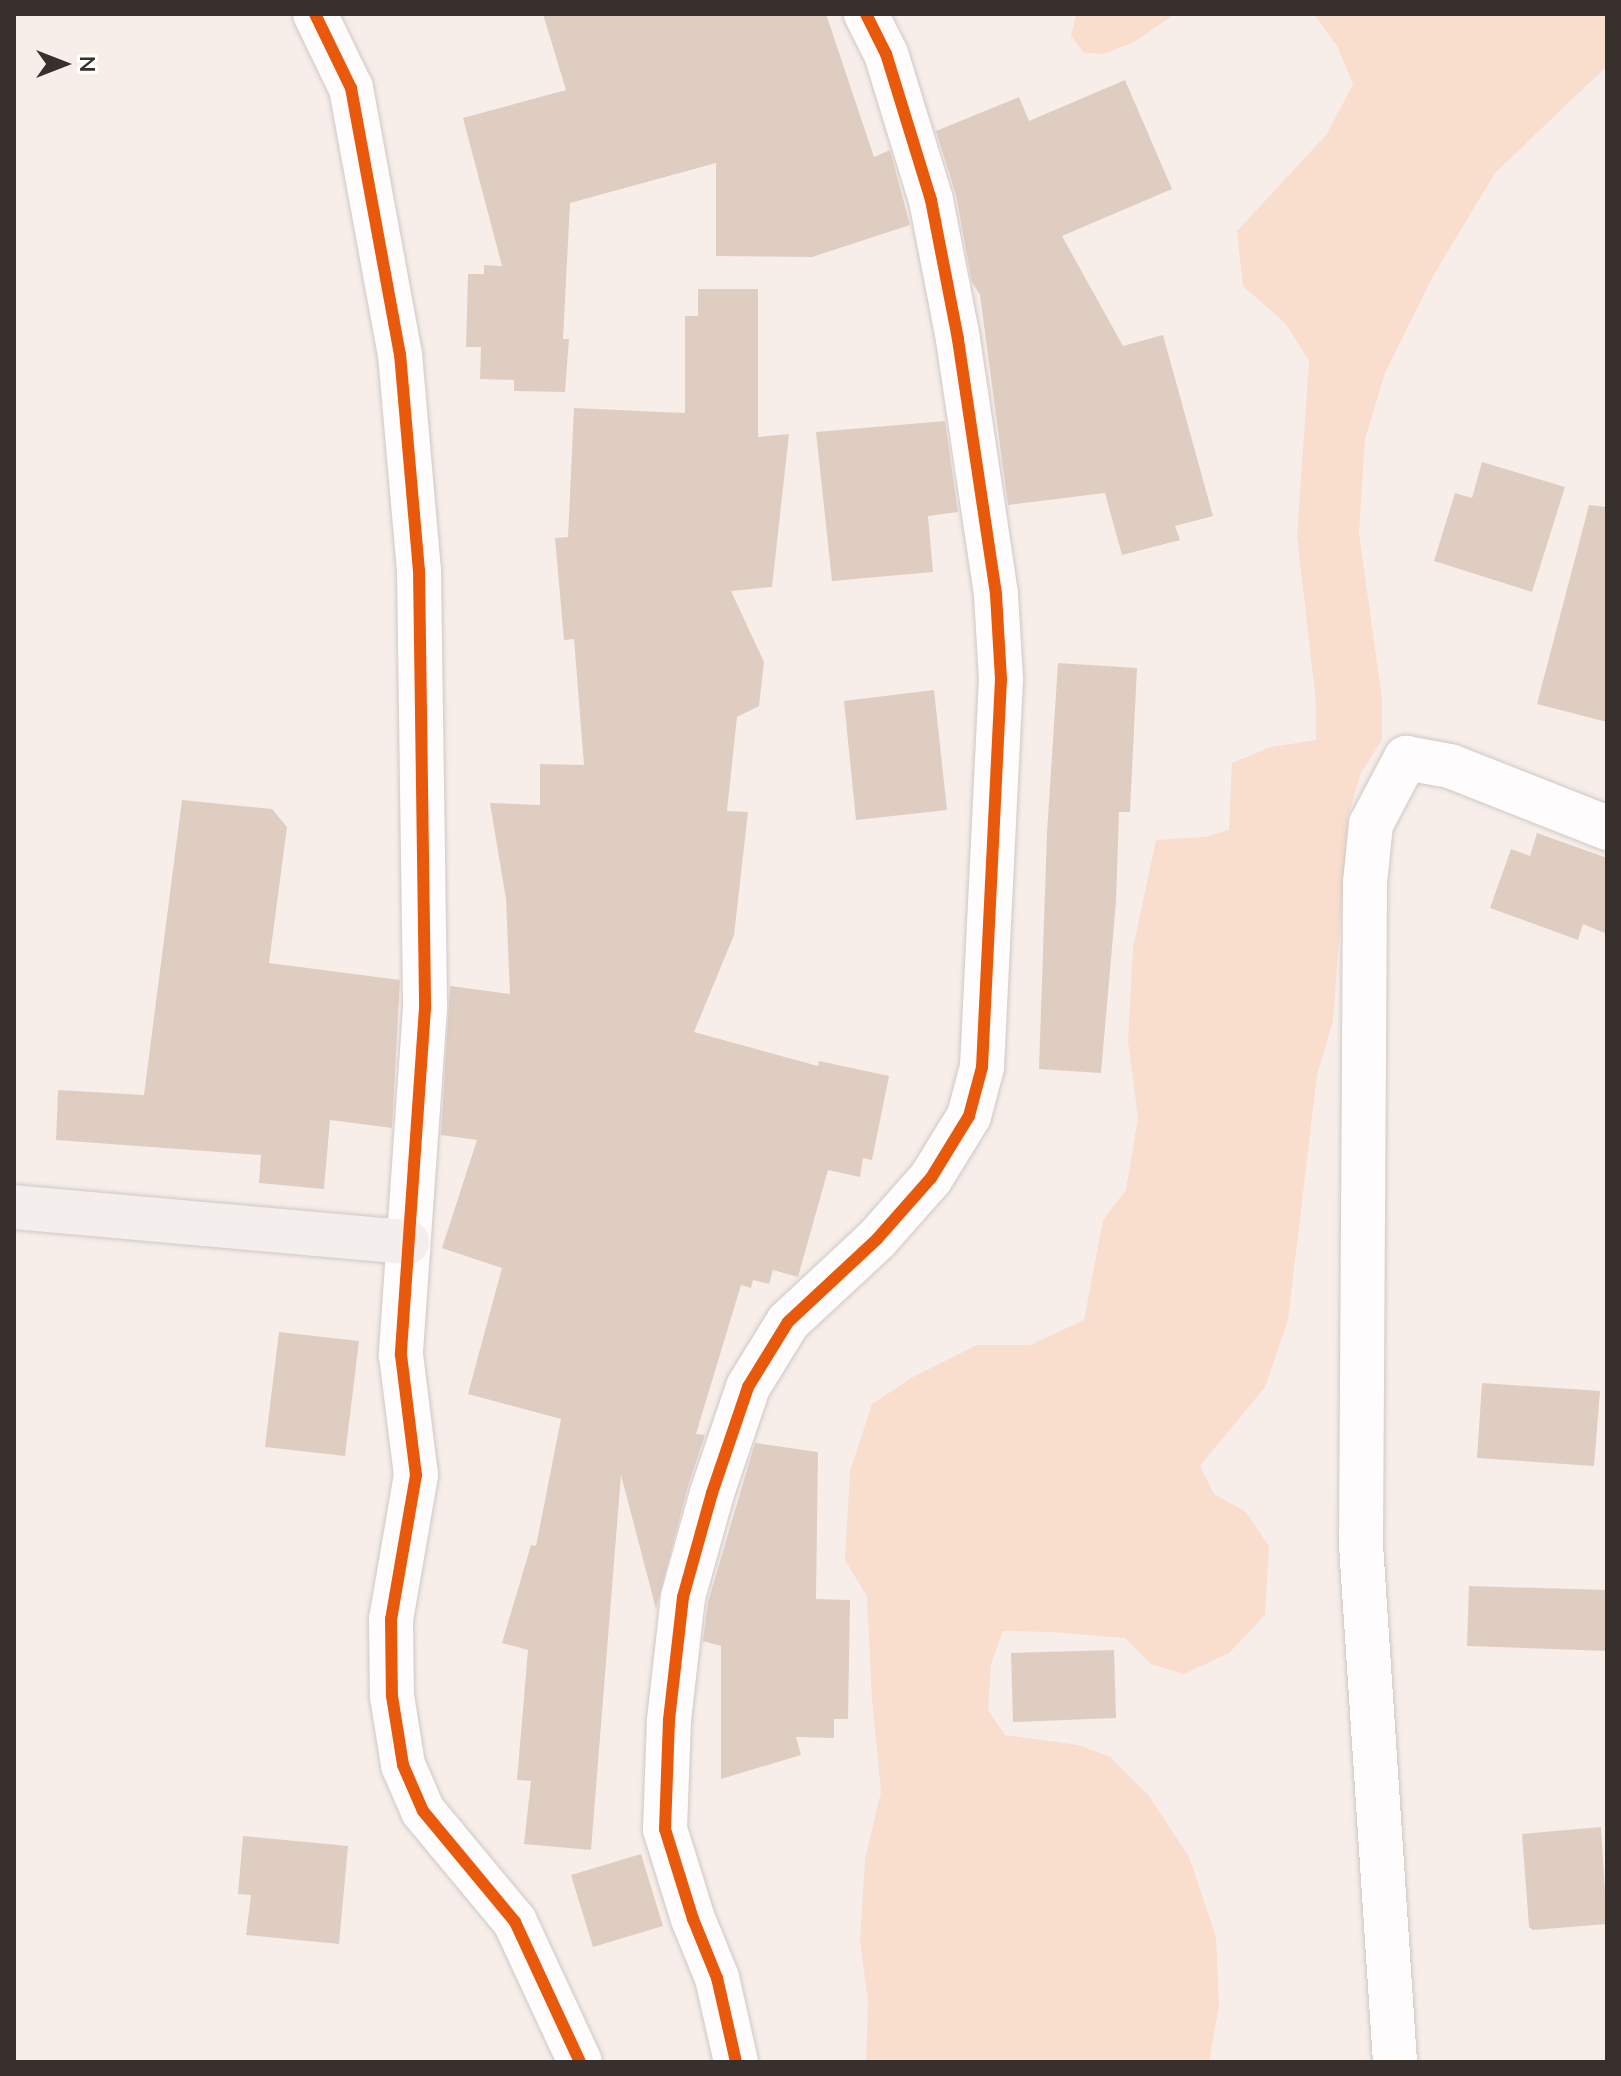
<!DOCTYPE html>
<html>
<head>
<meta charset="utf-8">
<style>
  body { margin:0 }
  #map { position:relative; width:1621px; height:2076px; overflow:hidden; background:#f7eeea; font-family:Mulish,sans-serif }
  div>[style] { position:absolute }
  .green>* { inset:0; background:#f9ddcd }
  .building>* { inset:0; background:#e0cdc2 }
  .roads { filter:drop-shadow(0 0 2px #cfc8c4) drop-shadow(0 0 2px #cfc8c4) }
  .street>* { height:44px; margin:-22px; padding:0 22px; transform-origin:22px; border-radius:22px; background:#fefcfc }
  .secondary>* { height:44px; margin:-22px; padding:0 22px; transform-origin:22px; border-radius:22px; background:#f4efec }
  .cycleway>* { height:12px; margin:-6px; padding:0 6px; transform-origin:6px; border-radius:6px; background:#e8590c }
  span { translate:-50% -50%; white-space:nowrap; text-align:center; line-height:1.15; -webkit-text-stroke:8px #fff; paint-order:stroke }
  .frame { position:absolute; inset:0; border:16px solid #37302c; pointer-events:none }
  .north { position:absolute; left:24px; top:24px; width:80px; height:80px; -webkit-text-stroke:6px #fff; paint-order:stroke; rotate:90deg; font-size:22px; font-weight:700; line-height:32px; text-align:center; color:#37302c }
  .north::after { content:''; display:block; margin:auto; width:28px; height:36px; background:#37302c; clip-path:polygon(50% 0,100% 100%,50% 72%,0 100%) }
</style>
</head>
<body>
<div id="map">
  <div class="green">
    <div style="clip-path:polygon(1076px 14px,1175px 14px,1134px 42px,1104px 54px,1084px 53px,1071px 36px)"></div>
    <div style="clip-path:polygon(1314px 14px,1607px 14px,1607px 66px,1495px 173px,1433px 276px,1385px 373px,1365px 439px,1359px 534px,1382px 698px,1382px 740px,1361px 773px,1348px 816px,1333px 1021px,1317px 1075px,1288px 1320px,1265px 1387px,1200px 1466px,1214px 1494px,1246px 1512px,1269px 1546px,1265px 1615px,1229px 1653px,1184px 1674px,1151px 1664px,1125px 1638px,1053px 1632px,1003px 1631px,991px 1664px,988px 1710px,1005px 1735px,1078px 1745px,1110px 1757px,1149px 1796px,1189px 1857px,1216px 1937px,1219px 2005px,1209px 2062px,866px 2062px,868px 2001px,860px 1940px,865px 1859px,881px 1792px,872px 1699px,867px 1597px,845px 1560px,850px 1471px,872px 1404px,913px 1377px,977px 1345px,1030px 1345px,1084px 1320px,1103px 1220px,1126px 1190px,1138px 1118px,1128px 1042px,1133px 948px,1156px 840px,1205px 837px,1229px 830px,1232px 763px,1271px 747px,1316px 740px,1316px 702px,1297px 536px,1309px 361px,1285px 323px,1243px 286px,1237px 231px,1327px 134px,1353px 84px,1337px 46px)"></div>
  </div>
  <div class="building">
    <div style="clip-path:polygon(543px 14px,826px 14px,874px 157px,890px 150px,910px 225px,812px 257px,716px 256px,716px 163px,570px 203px,563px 339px,569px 339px,565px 392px,514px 391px,514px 380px,480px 379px,481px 347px,466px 347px,468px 274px,484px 274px,484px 265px,502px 266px,463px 118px,566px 90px)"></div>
    <div style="clip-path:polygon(1125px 80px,1172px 189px,1062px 236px,1123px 346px,1163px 335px,1213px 516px,1175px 526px,1180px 540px,1122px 555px,1105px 493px,1008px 505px,980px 295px,972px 282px,956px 195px,936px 131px,1019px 97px,1029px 121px)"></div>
    <div style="clip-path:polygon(698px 289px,758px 289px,758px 437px,789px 434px,772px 587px,731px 591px,764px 662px,759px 706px,737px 717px,727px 811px,748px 812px,734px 935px,694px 1032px,818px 1066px,819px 1061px,889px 1076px,872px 1160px,863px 1158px,860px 1177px,828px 1170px,798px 1277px,773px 1270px,769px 1284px,753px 1280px,751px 1288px,741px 1285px,696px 1434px,705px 1435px,688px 1486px,656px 1609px,621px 1475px,591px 1850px,524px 1844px,531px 1781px,517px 1780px,528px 1650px,502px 1643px,531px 1545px,536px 1546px,561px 1419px,468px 1394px,502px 1268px,442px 1248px,477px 1140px,441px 1135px,450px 986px,510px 994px,506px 899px,490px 803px,540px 805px,540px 764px,584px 765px,574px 639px,564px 640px,555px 538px,568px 537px,574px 408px,685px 413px,685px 316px,698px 316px)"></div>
    <div style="clip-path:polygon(945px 421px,958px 512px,928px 516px,933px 572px,832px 581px,816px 432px)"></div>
    <div style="clip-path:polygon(1482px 462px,1565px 487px,1532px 592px,1434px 561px,1455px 493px,1472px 498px)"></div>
    <div style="clip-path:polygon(1589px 505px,1607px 507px,1607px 722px,1537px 704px)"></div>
    <div style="clip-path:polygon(1058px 663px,1137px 668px,1130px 812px,1119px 812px,1116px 902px,1101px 1073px,1039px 1069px,1047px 832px)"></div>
    <div style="clip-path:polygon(934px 690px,947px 810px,856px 820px,844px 701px)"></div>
    <div style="clip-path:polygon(182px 800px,272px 809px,287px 827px,269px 963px,400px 980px,392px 1128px,330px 1120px,324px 1189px,259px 1183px,261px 1155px,56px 1140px,58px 1090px,144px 1095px)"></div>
    <div style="clip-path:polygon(1537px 833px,1607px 858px,1607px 934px,1583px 924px,1578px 940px,1490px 908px,1511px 849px,1530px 856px)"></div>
    <div style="clip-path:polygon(279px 1332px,359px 1341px,345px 1456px,265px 1447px)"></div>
    <div style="clip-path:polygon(1482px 1383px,1600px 1391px,1594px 1466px,1477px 1458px)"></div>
    <div style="clip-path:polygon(755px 1443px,818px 1452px,816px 1599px,850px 1600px,848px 1719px,834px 1719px,834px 1738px,796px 1737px,801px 1755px,721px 1779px,721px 1646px,703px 1641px,708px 1602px)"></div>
    <div style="clip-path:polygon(1469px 1586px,1607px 1590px,1607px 1651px,1467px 1646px)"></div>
    <div style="clip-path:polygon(1114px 1650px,1116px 1718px,1013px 1722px,1011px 1653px)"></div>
    <div style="clip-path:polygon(1601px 1827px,1607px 1924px,1533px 1930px,1529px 1927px,1522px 1834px)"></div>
    <div style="clip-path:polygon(243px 1836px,348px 1846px,339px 1944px,246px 1935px,251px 1895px,238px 1894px)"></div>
    <div style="clip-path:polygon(641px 1854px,663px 1926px,593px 1947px,571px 1875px)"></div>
  </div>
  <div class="roads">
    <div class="street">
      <div style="left:315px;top:14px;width:82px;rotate:64.1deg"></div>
      <div style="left:351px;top:88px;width:270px;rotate:79.6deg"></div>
      <div style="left:400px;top:354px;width:217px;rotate:85deg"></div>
      <div style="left:419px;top:570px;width:438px;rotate:89.2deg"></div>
      <div style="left:425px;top:1008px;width:348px;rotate:94deg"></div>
      <div style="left:401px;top:1355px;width:121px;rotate:82.9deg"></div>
      <div style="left:416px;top:1475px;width:146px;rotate:99.8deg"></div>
      <div style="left:391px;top:1619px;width:77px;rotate:89.3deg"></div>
      <div style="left:392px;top:1696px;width:70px;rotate:80.9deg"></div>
      <div style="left:403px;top:1765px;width:50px;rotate:66.5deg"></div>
      <div style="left:423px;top:1811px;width:144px;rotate:50.3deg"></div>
      <div style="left:515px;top:1922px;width:154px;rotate:65.1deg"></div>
      <div style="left:736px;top:2062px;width:86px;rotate:-102.7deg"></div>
      <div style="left:717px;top:1978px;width:64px;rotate:-112.1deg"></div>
      <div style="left:693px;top:1919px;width:94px;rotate:-107.3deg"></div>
      <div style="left:665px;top:1829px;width:109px;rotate:-87.9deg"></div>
      <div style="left:669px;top:1720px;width:124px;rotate:-83.5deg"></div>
      <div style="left:683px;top:1597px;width:108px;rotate:-74.4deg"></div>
      <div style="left:712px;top:1493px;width:112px;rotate:-71.2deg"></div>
      <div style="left:748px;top:1387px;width:76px;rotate:-58.4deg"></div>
      <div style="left:788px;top:1322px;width:122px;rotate:-43deg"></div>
      <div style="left:877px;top:1239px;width:81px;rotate:-48.5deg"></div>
      <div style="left:931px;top:1178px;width:73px;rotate:-58.5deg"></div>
      <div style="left:969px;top:1116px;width:51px;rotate:-75.1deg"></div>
      <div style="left:982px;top:1067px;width:388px;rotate:-87.2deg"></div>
      <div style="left:1001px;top:679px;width:85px;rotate:-93.4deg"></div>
      <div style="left:996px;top:594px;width:258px;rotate:-98.5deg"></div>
      <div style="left:958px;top:339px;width:142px;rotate:-101deg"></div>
      <div style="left:931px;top:200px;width:153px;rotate:-107.1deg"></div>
      <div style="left:886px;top:54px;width:45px;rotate:-116.6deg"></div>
      <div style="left:1395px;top:2062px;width:519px;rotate:-93.76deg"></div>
      <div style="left:1361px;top:1544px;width:661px;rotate:-89.65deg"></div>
      <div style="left:1365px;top:883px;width:59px;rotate:-84.2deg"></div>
      <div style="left:1371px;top:824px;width:75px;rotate:-62.1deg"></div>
      <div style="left:1406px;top:758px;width:45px;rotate:10.3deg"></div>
      <div style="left:1450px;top:766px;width:169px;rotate:21.5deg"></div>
    </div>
    <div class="secondary">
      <div style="left:14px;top:1207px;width:395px;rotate:5.1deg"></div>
    </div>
  </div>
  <div class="cycleway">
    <div style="left:315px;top:14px;width:82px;rotate:64.1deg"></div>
    <div style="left:351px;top:88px;width:270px;rotate:79.6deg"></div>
    <div style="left:400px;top:354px;width:217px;rotate:85deg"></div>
    <div style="left:419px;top:570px;width:438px;rotate:89.2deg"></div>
    <div style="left:425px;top:1008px;width:348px;rotate:94deg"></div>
    <div style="left:401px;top:1355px;width:121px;rotate:82.9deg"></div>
    <div style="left:416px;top:1475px;width:146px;rotate:99.8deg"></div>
    <div style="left:391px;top:1619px;width:77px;rotate:89.3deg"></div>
    <div style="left:392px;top:1696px;width:70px;rotate:80.9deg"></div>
    <div style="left:403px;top:1765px;width:50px;rotate:66.5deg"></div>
    <div style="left:423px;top:1811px;width:144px;rotate:50.3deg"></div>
    <div style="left:515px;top:1922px;width:154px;rotate:65.1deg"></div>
    <div style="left:736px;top:2062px;width:86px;rotate:-102.7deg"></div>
    <div style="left:717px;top:1978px;width:64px;rotate:-112.1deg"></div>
    <div style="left:693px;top:1919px;width:94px;rotate:-107.3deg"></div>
    <div style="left:665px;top:1829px;width:109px;rotate:-87.9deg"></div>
    <div style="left:669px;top:1720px;width:124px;rotate:-83.5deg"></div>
    <div style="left:683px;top:1597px;width:108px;rotate:-74.4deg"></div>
    <div style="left:712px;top:1493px;width:112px;rotate:-71.2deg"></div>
    <div style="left:748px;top:1387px;width:76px;rotate:-58.4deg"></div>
    <div style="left:788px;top:1322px;width:122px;rotate:-43deg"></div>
    <div style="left:877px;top:1239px;width:81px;rotate:-48.5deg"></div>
    <div style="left:931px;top:1178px;width:73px;rotate:-58.5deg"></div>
    <div style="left:969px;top:1116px;width:51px;rotate:-75.1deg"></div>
    <div style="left:982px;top:1067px;width:388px;rotate:-87.2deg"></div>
    <div style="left:1001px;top:679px;width:85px;rotate:-93.4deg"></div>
    <div style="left:996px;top:594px;width:258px;rotate:-98.5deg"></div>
    <div style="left:958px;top:339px;width:142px;rotate:-101deg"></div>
    <div style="left:931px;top:200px;width:153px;rotate:-107.1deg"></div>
    <div style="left:886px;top:54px;width:45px;rotate:-116.6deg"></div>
  </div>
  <div class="frame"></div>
  <div class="north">N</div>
</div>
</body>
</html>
